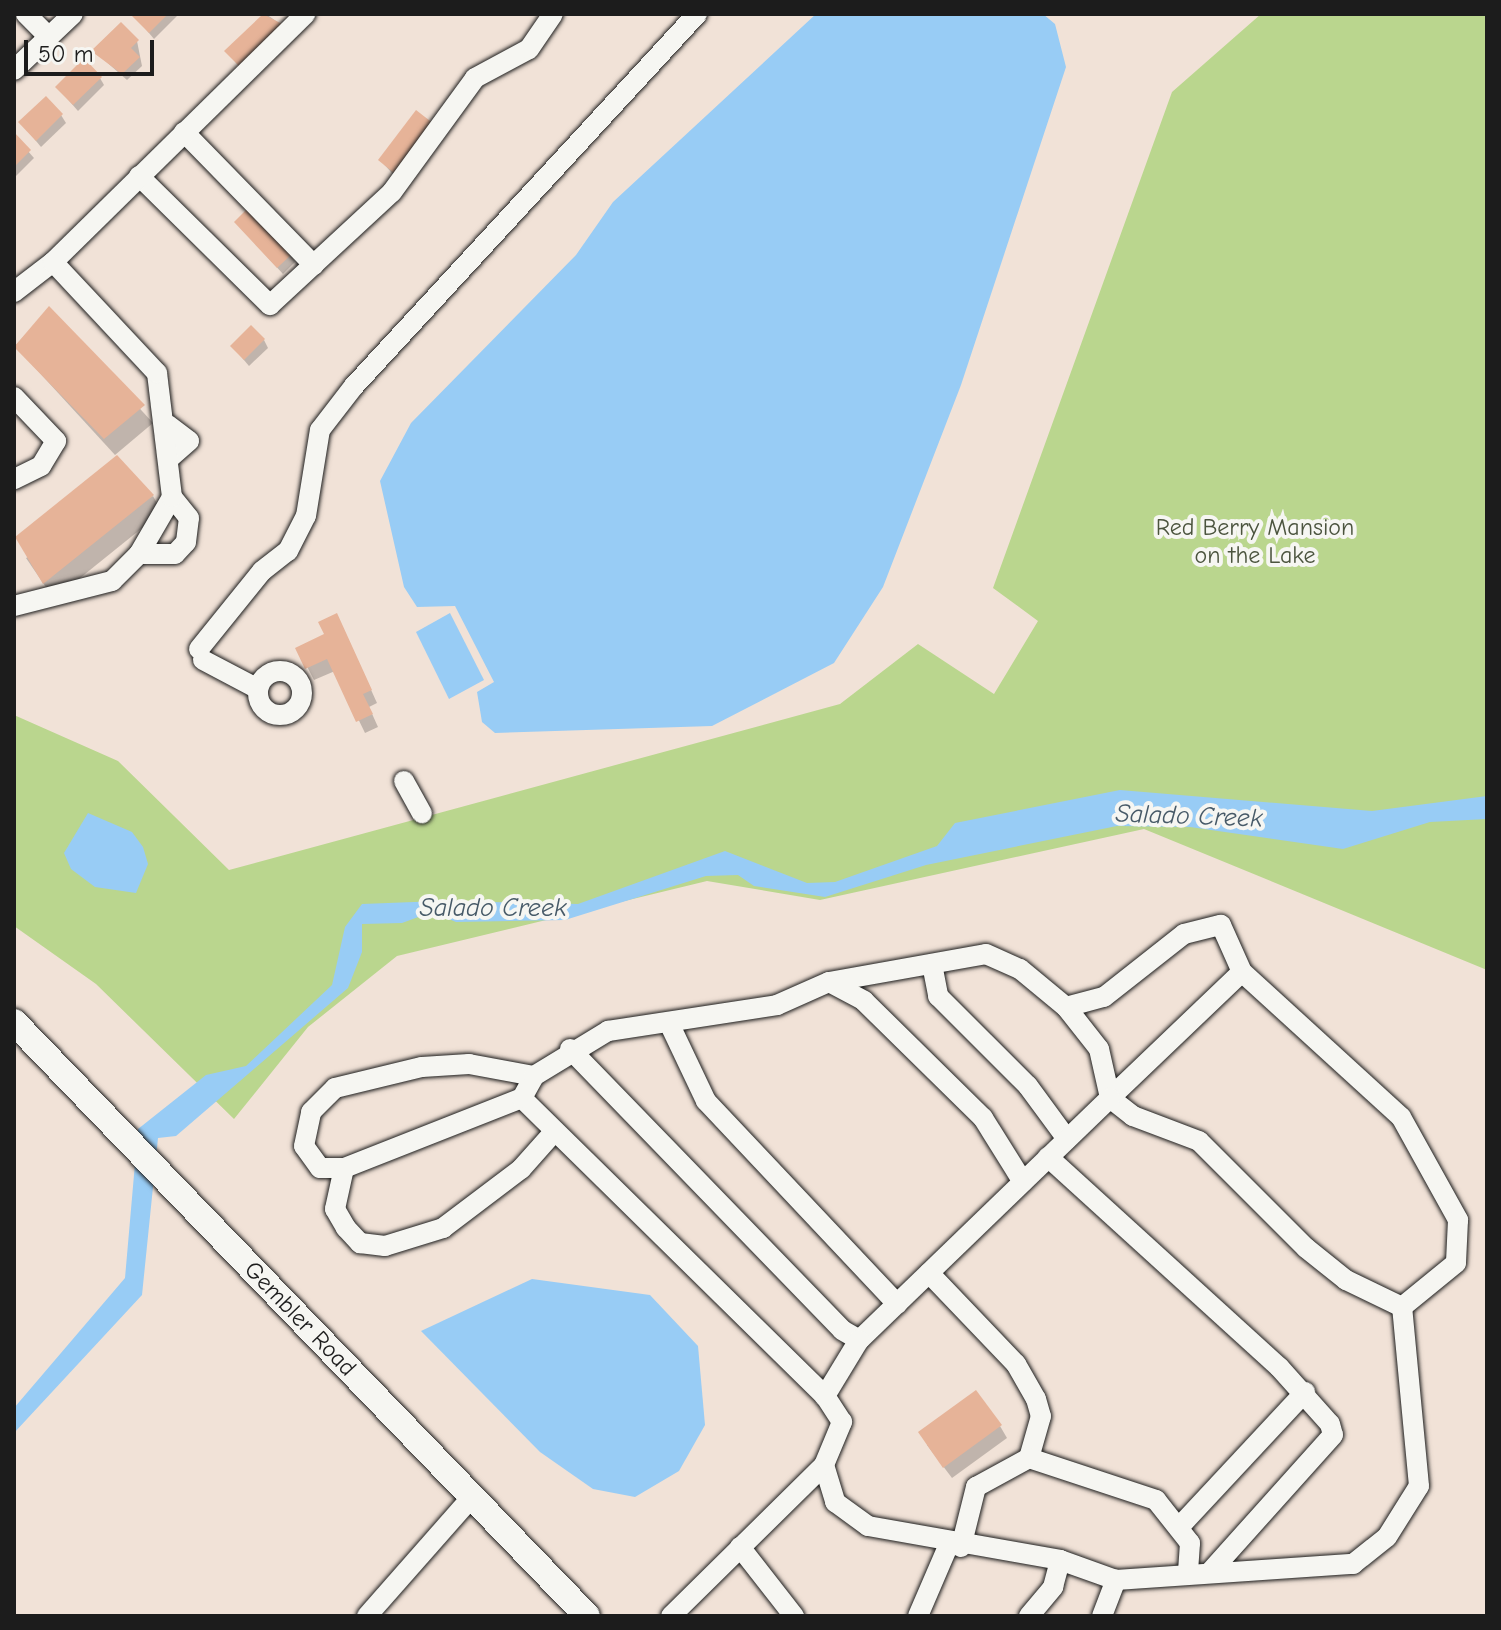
<!DOCTYPE html>
<html>
<head>
<meta charset="utf-8">
<style>
  body { margin:0 }
  #map { position:relative; width:1501px; height:1630px; overflow:hidden; background:#f1e2d7; font-family:"Comic Neue",sans-serif }
  div>[style] { position:absolute }
  .green>* { inset:0; background:#bad68e }
  .water>* { inset:0; background:#98ccf5 }
  .shadow>* { inset:0; background:#0003 }
  .building>* { inset:0; background:#e6b398 }
  .roads { filter:drop-shadow(0 0 2px #1c1c1c) drop-shadow(0 0 2px #1c1c1c) }
  .minor>* { height:20px; margin:-10px; padding:0 10px; transform-origin:10px; border-radius:10px; background:#f6f6f2 }
  .minor>.ring { margin:-10px; padding:0; box-sizing:content-box; background:none; border:20px solid #f6f6f2; border-radius:50% }
  .major>* { height:26px; margin:-13px; padding:0 13px; transform-origin:13px; border-radius:13px; background:#f6f6f2 }
  span { translate:-50% -50%; white-space:nowrap; text-align:center; line-height:1.15; -webkit-text-stroke:8px #f6f6f2; paint-order:stroke }
  .park-label { font-size:24px; color:#4b543e }
  .street-label { font-size:24px; color:#1c1c1c }
  .water-label { font-size:26px; color:#475a68; font-style:italic }
  .frame { position:absolute; inset:0; border:16px solid #1c1c1c; pointer-events:none }
  .scale { position:absolute; left:24px; top:40px; width:130px; height:36px; box-sizing:border-box; border:4px solid #1c1c1c; border-top:0; padding-left:10px; font-size:24px; line-height:28px; white-space:nowrap; color:#1c1c1c; -webkit-text-stroke:6px #f6f6f2; paint-order:stroke }
</style>
</head>
<body>
<div id="map">
  <div class="green">
    <div style="clip-path:polygon(1261px 14px,1487px 14px,1487px 970px,1144px 829px,820px 900px,707px 881px,397px 956px,308px 1027px,234px 1119px,96px 984px,14px 926px,14px 715px,118px 761px,229px 870px,840px 704px,918px 644px,994px 694px,1038px 621px,993px 588px,1172px 92px)"></div>
  </div>
  <div class="water">
    <div style="clip-path:polygon(816px 14px,1043px 14px,1055px 24px,1066px 67px,961px 385px,883px 587px,834px 663px,712px 726px,495px 733px,482px 722px,477px 692px,494px 682px,455px 606px,417px 607px,404px 587px,380px 481px,411px 423px,576px 255px,613px 202px)"></div>
    <div style="clip-path:polygon(450px 613px,484px 680px,449px 699px,416px 632px)"></div>
    <div style="clip-path:polygon(1120px 790px,1372px 811px,1487px 796px,1487px 819px,1430px 822px,1343px 849px,1190px 827px,1117px 826px,926px 865px,825px 897px,754px 886px,738px 875px,706px 876px,565px 920px,456px 922px,432px 912px,402px 923px,362px 924px,362px 952px,348px 988px,176px 1136px,158px 1138px,142px 1295px,14px 1433px,14px 1408px,125px 1278px,138px 1129px,206px 1075px,246px 1066px,332px 985px,345px 927px,362px 904px,440px 901px,462px 911px,492px 902px,578px 904px,725px 851px,807px 883px,835px 882px,937px 846px,955px 823px)"></div>
    <div style="clip-path:polygon(88px 813px,132px 832px,143px 847px,148px 864px,136px 893px,95px 887px,71px 869px,64px 853px)"></div>
    <div style="clip-path:polygon(532px 1279px,650px 1295px,698px 1346px,705px 1425px,679px 1471px,635px 1497px,593px 1489px,540px 1452px,421px 1331px)"></div>
  </div>
  <div class="shadow">
    <div style="clip-path:polygon(133px 14px,179px 14px,154px 39px)"></div>
    <div style="clip-path:polygon(266px 14px,283px 26px,248px 78px,227px 51px)"></div>
    <div style="clip-path:polygon(137px 41px,142px 66px,127px 80px,94px 51px)"></div>
    <div style="clip-path:polygon(100px 78px,104px 85px,78px 111px,57px 87px)"></div>
    <div style="clip-path:polygon(417px 113px,402px 184px,380px 160px)"></div>
    <div style="clip-path:polygon(61px 115px,66px 123px,41px 147px,21px 123px)"></div>
    <div style="clip-path:polygon(14px 135px,34px 158px,14px 178px)"></div>
    <div style="clip-path:polygon(236px 223px,291px 255px,295px 262px,283px 274px)"></div>
    <div style="clip-path:polygon(49px 309px,153px 423px,115px 455px,15px 346px)"></div>
    <div style="clip-path:polygon(264px 340px,268px 348px,249px 366px,232px 346px)"></div>
    <div style="clip-path:polygon(153px 496px,162px 512px,54px 599px,26px 558px)"></div>
    <div style="clip-path:polygon(343px 628px,377px 703px,369px 707px,378px 727px,365px 733px,335px 671px,314px 680px,298px 649px)"></div>
    <div style="clip-path:polygon(1000px 1426px,1007px 1438px,952px 1478px,927px 1445px)"></div>
  </div>
  <div class="building">
    <div style="clip-path:polygon(130px 14px,168px 14px,149px 33px)"></div>
    <div style="clip-path:polygon(263px 14px,284px 25px,240px 67px,224px 51px)"></div>
    <div style="clip-path:polygon(121px 22px,139px 40px,131px 48px,140px 57px,122px 74px,91px 51px)"></div>
    <div style="clip-path:polygon(84px 58px,102px 77px,73px 105px,55px 87px)"></div>
    <div style="clip-path:polygon(46px 96px,63px 114px,36px 141px,18px 122px)"></div>
    <div style="clip-path:polygon(416px 110px,434px 124px,394px 173px,378px 160px)"></div>
    <div style="clip-path:polygon(14px 132px,31px 150px,14px 167px)"></div>
    <div style="clip-path:polygon(248px 208px,292px 254px,277px 268px,234px 222px)"></div>
    <div style="clip-path:polygon(49px 306px,145px 405px,104px 439px,14px 347px)"></div>
    <div style="clip-path:polygon(251px 325px,265px 339px,244px 360px,230px 346px)"></div>
    <div style="clip-path:polygon(117px 455px,154px 495px,43px 584px,15px 537px)"></div>
    <div style="clip-path:polygon(337px 613px,372px 690px,363px 694px,373px 714px,356px 722px,327px 659px,305px 669px,295px 648px,324px 634px,318px 622px)"></div>
    <div style="clip-path:polygon(976px 1390px,1002px 1425px,943px 1468px,918px 1432px)"></div>
  </div>
  <div class="roads">
    <div class="minor">
      <div style="left:26px;top:14px;width:33px;rotate:45deg"></div>
      <div style="left:14px;top:70px;width:81px;rotate:-43.5deg"></div>
      <div style="left:184px;top:132px;width:186px;rotate:45.7deg"></div>
      <div style="left:139px;top:176px;width:184px;rotate:44.6deg"></div>
      <div style="left:270px;top:305px;width:166px;rotate:-42.8deg"></div>
      <div style="left:392px;top:192px;width:141px;rotate:-53.9deg"></div>
      <div style="left:475px;top:78px;width:61px;rotate:-28.2deg"></div>
      <div style="left:529px;top:49px;width:42px;rotate:-55.6deg"></div>
      <div style="left:14px;top:292px;width:49px;rotate:-37.6deg"></div>
      <div style="left:14px;top:397px;width:61px;rotate:46.3deg"></div>
      <div style="left:56px;top:441px;width:29px;rotate:121deg"></div>
      <div style="left:41px;top:466px;width:30px;rotate:154deg"></div>
      <div style="left:168px;top:425px;width:26px;rotate:37deg"></div>
      <div style="left:189px;top:441px;width:23px;rotate:139deg"></div>
      <div style="left:139px;top:554px;width:36px"></div>
      <div style="left:175px;top:554px;width:16px;rotate:-47deg"></div>
      <div style="left:186px;top:542px;width:24px;rotate:-83deg"></div>
      <div style="left:189px;top:518px;width:27px;rotate:-129deg"></div>
      <div style="left:14px;top:606px;width:101px;rotate:-14.3deg"></div>
      <div style="left:112px;top:581px;width:38px;rotate:-45deg"></div>
      <div style="left:139px;top:554px;width:66px;rotate:-59.9deg"></div>
      <div style="left:172px;top:497px;width:125px;rotate:-96.9deg"></div>
      <div style="left:157px;top:373px;width:152px;rotate:-133.1deg"></div>
      <div style="left:53px;top:262px;width:354px;rotate:-44.5deg"></div>
      <div style="left:199px;top:649px;width:100px;rotate:-51.1deg"></div>
      <div style="left:262px;top:571px;width:33px;rotate:-38deg"></div>
      <div style="left:288px;top:551px;width:39px;rotate:-63deg"></div>
      <div style="left:306px;top:516px;width:87px;rotate:-80.8deg"></div>
      <div style="left:320px;top:430px;width:56px;rotate:-52.3deg"></div>
      <div style="left:354px;top:386px;width:506px;rotate:-47.32deg"></div>
      <div style="left:203px;top:660px;width:62px;rotate:27.8deg"></div>
      <div class="ring" style="left:258px;top:671px;width:24px;height:24px"></div>
      <div style="left:404px;top:781px;width:37px;rotate:61deg"></div>
      <div style="left:932px;top:964px;width:33px;rotate:79deg"></div>
      <div style="left:938px;top:996px;width:127px;rotate:45deg"></div>
      <div style="left:1028px;top:1086px;width:66px;rotate:53.7deg"></div>
      <div style="left:829px;top:982px;width:40px;rotate:28deg"></div>
      <div style="left:864px;top:1001px;width:167px;rotate:44.5deg"></div>
      <div style="left:983px;top:1118px;width:75px;rotate:58deg"></div>
      <div style="left:1066px;top:1007px;width:39px;rotate:-15deg"></div>
      <div style="left:1104px;top:997px;width:102px;rotate:-38.2deg"></div>
      <div style="left:1184px;top:934px;width:38px;rotate:-14deg"></div>
      <div style="left:1221px;top:925px;width:51px;rotate:65.9deg"></div>
      <div style="left:1242px;top:972px;width:215px;rotate:42.4deg"></div>
      <div style="left:1401px;top:1117px;width:118px;rotate:61deg"></div>
      <div style="left:1458px;top:1220px;width:43px;rotate:92.7deg"></div>
      <div style="left:1456px;top:1263px;width:70px;rotate:140.8deg"></div>
      <div style="left:669px;top:1023px;width:86px;rotate:64.6deg"></div>
      <div style="left:706px;top:1101px;width:279px;rotate:46.7deg"></div>
      <div style="left:570px;top:1049px;width:391px;rotate:45.9deg"></div>
      <div style="left:842px;top:1330px;width:20px;rotate:30deg"></div>
      <div style="left:522px;top:1098px;width:191px;rotate:158.5deg"></div>
      <div style="left:344px;top:1168px;width:42px;rotate:102.4deg"></div>
      <div style="left:335px;top:1209px;width:22px;rotate:60deg"></div>
      <div style="left:346px;top:1228px;width:21px;rotate:47deg"></div>
      <div style="left:360px;top:1243px;width:25px;rotate:7deg"></div>
      <div style="left:385px;top:1246px;width:61px;rotate:-17.2deg"></div>
      <div style="left:443px;top:1228px;width:98px;rotate:-37.1deg"></div>
      <div style="left:521px;top:1169px;width:50px;rotate:-48.3deg"></div>
      <div style="left:1048px;top:1157px;width:312px;rotate:42.3deg"></div>
      <div style="left:1279px;top:1367px;width:76px;rotate:48.2deg"></div>
      <div style="left:1330px;top:1424px;width:11px;rotate:75deg"></div>
      <div style="left:1333px;top:1435px;width:183px;rotate:131.9deg"></div>
      <div style="left:344px;top:1168px;width:24px;rotate:180deg"></div>
      <div style="left:320px;top:1168px;width:27px;rotate:-126deg"></div>
      <div style="left:304px;top:1146px;width:35px;rotate:-78deg"></div>
      <div style="left:311px;top:1112px;width:34px;rotate:-45deg"></div>
      <div style="left:335px;top:1088px;width:89px;rotate:-13.6deg"></div>
      <div style="left:422px;top:1067px;width:47px;rotate:-3.7deg"></div>
      <div style="left:469px;top:1064px;width:66px;rotate:10.5deg"></div>
      <div style="left:929px;top:1273px;width:126px;rotate:46.3deg"></div>
      <div style="left:1016px;top:1364px;width:40px;rotate:60.3deg"></div>
      <div style="left:1036px;top:1399px;width:18px;rotate:74deg"></div>
      <div style="left:1041px;top:1416px;width:44px;rotate:105.9deg"></div>
      <div style="left:824px;top:1465px;width:39px;rotate:73deg"></div>
      <div style="left:835px;top:1502px;width:41px;rotate:36deg"></div>
      <div style="left:868px;top:1526px;width:195px;rotate:10deg"></div>
      <div style="left:1060px;top:1560px;width:59px;rotate:19.7deg"></div>
      <div style="left:1116px;top:1580px;width:238px;rotate:-3.9deg"></div>
      <div style="left:1353px;top:1564px;width:43px;rotate:-38.5deg"></div>
      <div style="left:1387px;top:1537px;width:60px;rotate:-57.9deg"></div>
      <div style="left:1419px;top:1486px;width:180px;rotate:-95.4deg"></div>
      <div style="left:1402px;top:1307px;width:62px;rotate:-154.3deg"></div>
      <div style="left:1346px;top:1280px;width:51px;rotate:-141.3deg"></div>
      <div style="left:1306px;top:1248px;width:151px;rotate:-135deg"></div>
      <div style="left:1199px;top:1141px;width:71px;rotate:-159.3deg"></div>
      <div style="left:1133px;top:1116px;width:29px;rotate:-142deg"></div>
      <div style="left:1110px;top:1098px;width:182px;rotate:-43.7deg"></div>
      <div style="left:1181px;top:1525px;width:182px;rotate:-47deg"></div>
      <div style="left:740px;top:1547px;width:88px;rotate:52deg"></div>
      <div style="left:961px;top:1547px;width:62px;rotate:-76deg"></div>
      <div style="left:976px;top:1487px;width:60px;rotate:-28.7deg"></div>
      <div style="left:1029px;top:1458px;width:134px;rotate:18.3deg"></div>
      <div style="left:1156px;top:1500px;width:55px;rotate:51.7deg"></div>
      <div style="left:1190px;top:1543px;width:30px;rotate:94deg"></div>
      <div style="left:367px;top:1616px;width:159px;rotate:-48.6deg"></div>
      <div style="left:671px;top:1616px;width:215px;rotate:-44.6deg"></div>
      <div style="left:824px;top:1465px;width:47px;rotate:-67.3deg"></div>
      <div style="left:842px;top:1422px;width:31px;rotate:-123deg"></div>
      <div style="left:825px;top:1396px;width:425px;rotate:-135.5deg"></div>
      <div style="left:522px;top:1098px;width:25px;rotate:-61deg"></div>
      <div style="left:534px;top:1076px;width:87px;rotate:-31.3deg"></div>
      <div style="left:608px;top:1031px;width:171px;rotate:-8.7deg"></div>
      <div style="left:777px;top:1005px;width:57px;rotate:-23.9deg"></div>
      <div style="left:829px;top:982px;width:159px;rotate:-10.1deg"></div>
      <div style="left:986px;top:954px;width:37px;rotate:24deg"></div>
      <div style="left:1020px;top:969px;width:60px;rotate:39.6deg"></div>
      <div style="left:1066px;top:1007px;width:53px;rotate:51.8deg"></div>
      <div style="left:1099px;top:1049px;width:50px;rotate:77.3deg"></div>
      <div style="left:1110px;top:1098px;width:349px;rotate:136deg"></div>
      <div style="left:859px;top:1340px;width:66px;rotate:121.3deg"></div>
      <div style="left:918px;top:1616px;width:78px;rotate:-66.7deg"></div>
      <div style="left:1029px;top:1616px;width:38px;rotate:-50deg"></div>
      <div style="left:1053px;top:1587px;width:28px;rotate:-75deg"></div>
      <div style="left:1102px;top:1616px;width:39px;rotate:-69deg"></div>
    </div>
    <div class="major">
      <div style="left:14px;top:1022px;width:825px;rotate:46.03deg"></div>
    </div>
  </div>
  <div class="park-label">
    <span style="left:1255px;top:542px">Red Berry Mansion<br>on the Lake</span>
  </div>
  <div class="street-label">
    <span style="left:300px;top:1319px;rotate:46deg">Gembler Road</span>
  </div>
  <div class="water-label">
    <span style="left:1189px;top:817px;rotate:2deg">Salado Creek</span>
    <span style="left:493px;top:909px">Salado Creek</span>
  </div>
  <div class="frame"></div>
  <div class="scale">50 m</div>
</div>
</body>
</html>
